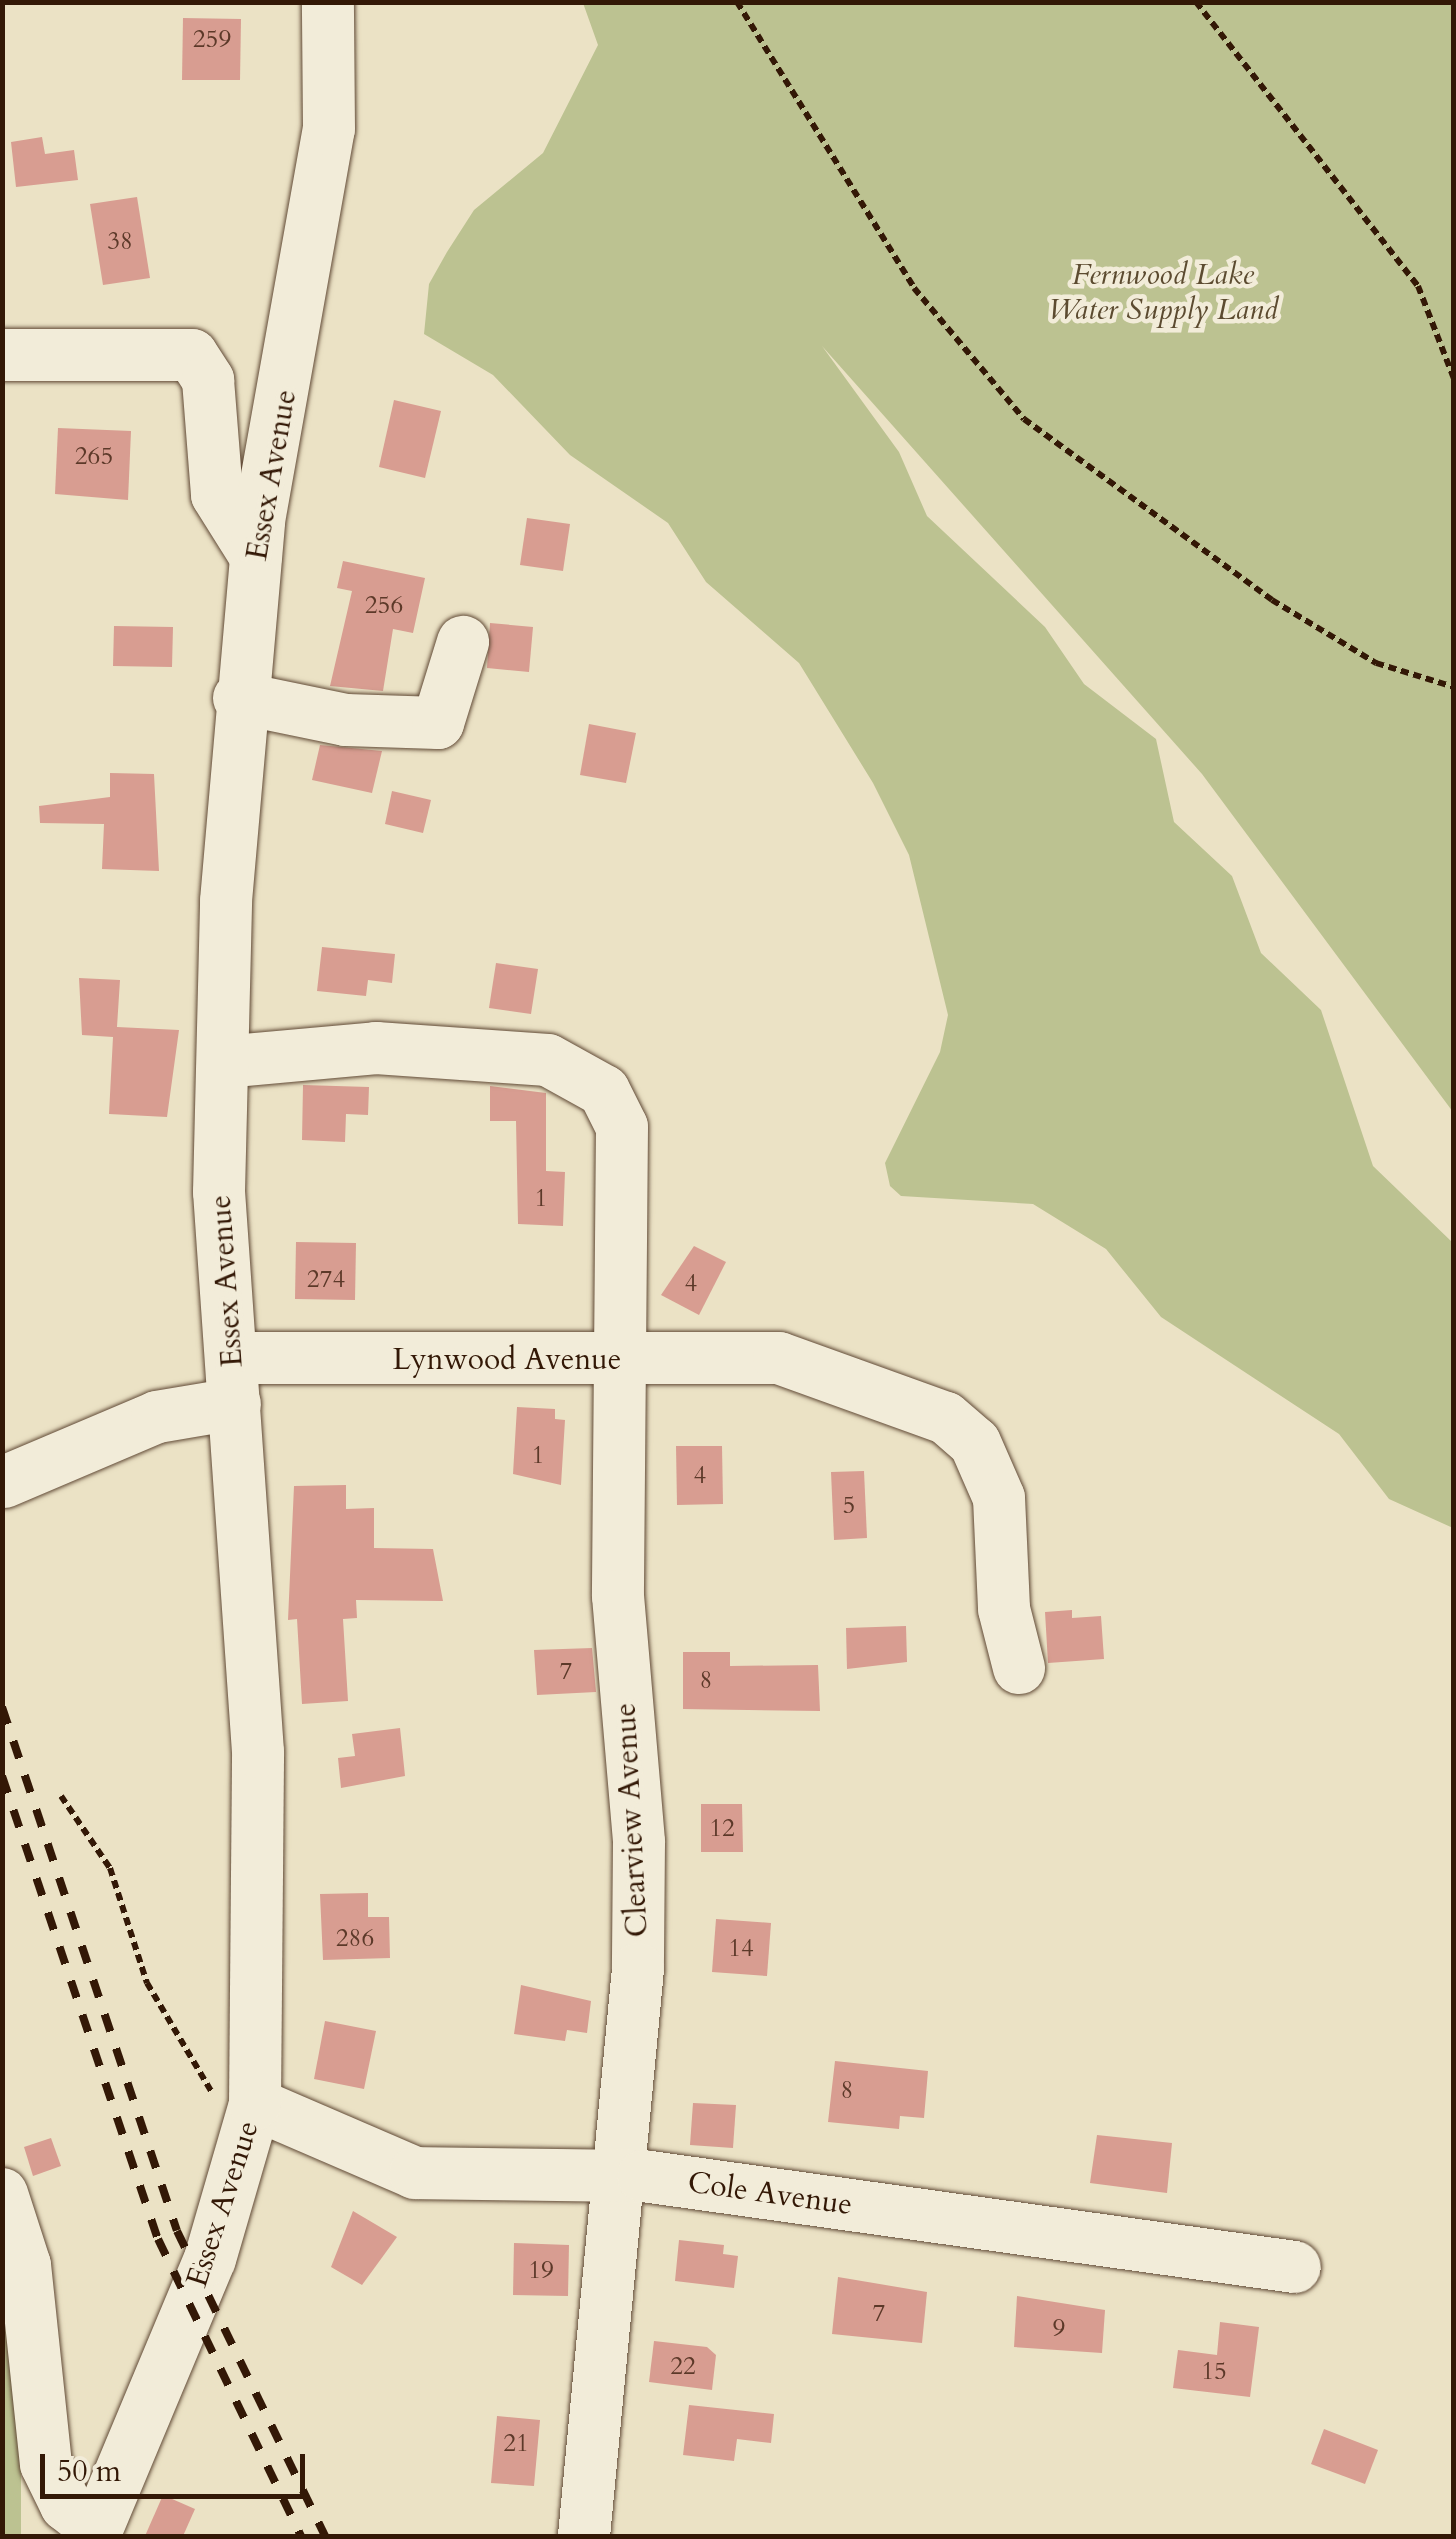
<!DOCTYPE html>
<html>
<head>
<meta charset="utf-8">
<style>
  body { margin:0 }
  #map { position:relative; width:1456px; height:2539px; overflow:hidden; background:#ebe2c5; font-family:Cardo,serif }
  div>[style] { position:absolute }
  .green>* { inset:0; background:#bcc291 }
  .building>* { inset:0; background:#d89d91 }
  .path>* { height:6px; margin-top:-3px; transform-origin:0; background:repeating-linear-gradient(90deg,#331806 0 8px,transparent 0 13px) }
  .roads { filter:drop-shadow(0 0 2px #614a36) drop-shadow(0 0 2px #614a36) }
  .minor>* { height:52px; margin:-26px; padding:0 26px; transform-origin:26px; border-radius:26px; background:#f2ecd9 }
  .rail>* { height:8px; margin-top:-4px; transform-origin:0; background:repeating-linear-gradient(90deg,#331806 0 18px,transparent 0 36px) }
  span { translate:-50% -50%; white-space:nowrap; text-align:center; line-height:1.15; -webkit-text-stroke:9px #f2ecd9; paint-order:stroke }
  .number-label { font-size:25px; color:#5c3929 }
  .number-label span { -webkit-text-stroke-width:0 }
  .park-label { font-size:30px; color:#5c4b30; font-style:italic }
  .street-label { font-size:30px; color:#331806 }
  .frame { position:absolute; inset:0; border:5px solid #331806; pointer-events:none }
  .scale { position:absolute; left:40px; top:2454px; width:265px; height:45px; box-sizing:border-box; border:5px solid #331806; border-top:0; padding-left:12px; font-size:30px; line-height:35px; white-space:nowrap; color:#331806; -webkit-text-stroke:8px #f2ecd9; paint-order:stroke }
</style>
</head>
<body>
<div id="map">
  <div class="green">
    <div style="clip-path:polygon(583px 3px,1453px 3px,1453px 1112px,1202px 774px,822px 346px,899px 452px,927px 516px,1045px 627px,1084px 684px,1156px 739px,1174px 822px,1232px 876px,1261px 953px,1321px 1010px,1373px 1166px,1452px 1242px,1453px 1528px,1389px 1499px,1339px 1434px,1161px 1317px,1106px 1249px,1033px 1204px,901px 1196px,890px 1186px,885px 1163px,940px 1052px,948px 1015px,909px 855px,873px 783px,799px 663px,706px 582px,668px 523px,570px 455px,493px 375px,424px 334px,429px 284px,447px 252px,474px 210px,543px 153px,598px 45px)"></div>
    <div style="clip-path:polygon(2px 2289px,21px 2435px,21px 2536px,3px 2536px)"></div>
  </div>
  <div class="building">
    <div style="clip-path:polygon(183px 18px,241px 19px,240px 80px,182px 80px)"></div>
    <div style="clip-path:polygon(42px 137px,45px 154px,74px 150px,78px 180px,16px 187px,11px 142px)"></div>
    <div style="clip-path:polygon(137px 197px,150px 278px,103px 285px,90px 204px)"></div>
    <div style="clip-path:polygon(394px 400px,441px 411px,425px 478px,379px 467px)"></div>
    <div style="clip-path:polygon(58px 428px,131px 431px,128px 500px,55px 494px)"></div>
    <div style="clip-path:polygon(527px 518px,570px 524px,563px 571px,520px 565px)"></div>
    <div style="clip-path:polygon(343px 561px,425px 578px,413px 633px,393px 629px,383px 691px,330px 686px,352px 591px,337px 588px)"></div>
    <div style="clip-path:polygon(490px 623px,533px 627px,529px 672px,487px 668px)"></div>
    <div style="clip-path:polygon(114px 626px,173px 627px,172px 667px,113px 666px)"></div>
    <div style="clip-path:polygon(589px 724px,636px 733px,626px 783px,580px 775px)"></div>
    <div style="clip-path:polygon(320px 745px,382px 751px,372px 793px,312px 780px)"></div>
    <div style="clip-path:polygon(110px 773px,154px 774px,159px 871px,102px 869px,104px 824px,40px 823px,39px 806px,110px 797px)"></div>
    <div style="clip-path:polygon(392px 791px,431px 800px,423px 833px,385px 824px)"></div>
    <div style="clip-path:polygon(322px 947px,395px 954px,392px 983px,368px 980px,366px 996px,317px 991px)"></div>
    <div style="clip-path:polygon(496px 963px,538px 969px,531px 1014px,489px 1008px)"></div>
    <div style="clip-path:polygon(79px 978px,120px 980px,117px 1027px,179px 1030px,167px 1117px,109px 1114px,113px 1037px,82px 1035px)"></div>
    <div style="clip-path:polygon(303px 1085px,369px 1087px,368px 1115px,346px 1114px,345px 1142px,302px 1140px)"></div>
    <div style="clip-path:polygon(490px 1086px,546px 1093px,546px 1171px,565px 1172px,563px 1226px,518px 1224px,516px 1121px,490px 1121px)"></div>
    <div style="clip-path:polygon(296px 1242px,356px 1243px,355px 1300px,295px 1299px)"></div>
    <div style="clip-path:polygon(694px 1246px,726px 1262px,699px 1315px,661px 1295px)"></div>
    <div style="clip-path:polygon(517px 1407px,555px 1409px,555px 1419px,565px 1420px,561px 1485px,513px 1474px)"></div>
    <div style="clip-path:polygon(676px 1446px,722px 1446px,723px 1504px,677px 1505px)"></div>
    <div style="clip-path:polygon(864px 1471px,867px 1538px,834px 1540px,831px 1472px)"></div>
    <div style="clip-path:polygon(346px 1485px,346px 1509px,374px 1508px,374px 1548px,433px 1549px,443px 1601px,356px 1600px,357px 1618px,343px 1619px,348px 1701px,302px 1704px,297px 1619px,288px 1620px,294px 1486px)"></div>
    <div style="clip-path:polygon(1072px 1610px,1072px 1618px,1101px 1616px,1104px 1659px,1048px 1663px,1045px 1612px)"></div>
    <div style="clip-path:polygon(906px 1626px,907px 1662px,847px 1669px,846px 1628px)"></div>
    <div style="clip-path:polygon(592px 1648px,596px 1692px,537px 1695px,534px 1650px)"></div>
    <div style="clip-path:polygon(683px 1652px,730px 1652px,730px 1666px,818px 1665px,820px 1711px,683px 1709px)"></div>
    <div style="clip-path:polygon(400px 1728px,405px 1776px,341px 1788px,338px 1758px,355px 1756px,352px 1734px)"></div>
    <div style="clip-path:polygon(701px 1804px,742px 1804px,743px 1852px,701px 1852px)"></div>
    <div style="clip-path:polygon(368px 1893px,368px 1917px,389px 1917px,390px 1958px,323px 1960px,320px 1894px)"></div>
    <div style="clip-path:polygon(716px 1919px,771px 1923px,767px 1976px,712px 1972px)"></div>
    <div style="clip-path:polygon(521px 1985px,591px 2001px,587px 2033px,567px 2030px,565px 2041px,514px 2034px)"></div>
    <div style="clip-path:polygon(325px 2021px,376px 2031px,364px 2089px,314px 2079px)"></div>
    <div style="clip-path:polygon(835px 2061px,928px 2071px,924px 2118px,900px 2116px,899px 2129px,828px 2122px)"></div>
    <div style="clip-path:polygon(693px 2103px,736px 2105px,733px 2148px,690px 2145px)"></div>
    <div style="clip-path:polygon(1097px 2135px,1172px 2143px,1167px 2193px,1090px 2183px)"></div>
    <div style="clip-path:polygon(51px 2138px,61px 2166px,33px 2176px,24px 2147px)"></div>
    <div style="clip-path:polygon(353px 2211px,397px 2237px,362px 2285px,331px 2267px)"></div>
    <div style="clip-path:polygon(679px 2240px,724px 2245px,723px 2254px,738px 2256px,734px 2288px,675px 2281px)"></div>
    <div style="clip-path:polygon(514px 2243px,569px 2245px,568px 2296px,513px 2295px)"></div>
    <div style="clip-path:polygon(838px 2277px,927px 2292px,922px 2343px,832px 2334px)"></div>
    <div style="clip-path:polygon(1017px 2296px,1105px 2310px,1102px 2353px,1014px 2347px)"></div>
    <div style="clip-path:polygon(1220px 2322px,1259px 2327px,1250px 2397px,1173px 2388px,1178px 2350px,1217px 2355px)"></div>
    <div style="clip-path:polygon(654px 2341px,707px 2347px,716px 2355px,712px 2390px,649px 2382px)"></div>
    <div style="clip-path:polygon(689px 2405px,774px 2414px,771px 2443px,737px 2439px,734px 2461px,683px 2455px)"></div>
    <div style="clip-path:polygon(497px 2416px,540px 2420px,534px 2486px,491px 2483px)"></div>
    <div style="clip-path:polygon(1324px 2429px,1378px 2450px,1365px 2484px,1311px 2464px)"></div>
    <div style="clip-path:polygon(163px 2495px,195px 2509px,183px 2536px,145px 2536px)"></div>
  </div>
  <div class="path">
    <div style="left:737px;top:2px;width:336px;rotate:58.2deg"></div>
    <div style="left:914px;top:288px;width:171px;rotate:50deg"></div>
    <div style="left:1024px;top:419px;width:307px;rotate:36.1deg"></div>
    <div style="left:1272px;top:600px;width:122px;rotate:31.2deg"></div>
    <div style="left:1376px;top:663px;width:82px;rotate:17.1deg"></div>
    <div style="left:1196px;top:2px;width:360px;rotate:52deg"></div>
    <div style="left:1418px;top:286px;width:100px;rotate:68.8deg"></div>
    <div style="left:61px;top:1796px;width:87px;rotate:55.8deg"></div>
    <div style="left:110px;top:1868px;width:121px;rotate:72.2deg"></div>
    <div style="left:147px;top:1983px;width:129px;rotate:59.3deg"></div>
  </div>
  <div class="roads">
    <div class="minor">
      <div style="left:2px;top:355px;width:190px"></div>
      <div style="left:192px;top:355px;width:30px;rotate:57deg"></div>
      <div style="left:208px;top:380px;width:115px;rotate:85.5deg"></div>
      <div style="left:217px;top:495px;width:73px;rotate:57.8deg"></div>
      <div style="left:239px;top:698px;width:109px;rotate:11.6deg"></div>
      <div style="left:346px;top:720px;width:92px;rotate:1.9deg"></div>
      <div style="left:438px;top:723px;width:85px;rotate:-72.8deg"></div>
      <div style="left:223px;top:1062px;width:154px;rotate:-5.2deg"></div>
      <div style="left:376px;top:1048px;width:172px;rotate:4deg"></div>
      <div style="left:548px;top:1060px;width:64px;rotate:29deg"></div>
      <div style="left:604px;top:1091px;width:40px;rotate:63.4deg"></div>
      <div style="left:622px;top:1127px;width:469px;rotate:90.5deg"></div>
      <div style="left:618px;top:1596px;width:247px;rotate:85.1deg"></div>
      <div style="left:639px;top:1842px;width:127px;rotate:90.5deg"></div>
      <div style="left:638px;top:1969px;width:570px;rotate:95.44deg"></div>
      <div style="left:234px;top:1358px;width:545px"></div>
      <div style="left:779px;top:1358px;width:177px;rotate:19.8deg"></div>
      <div style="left:946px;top:1418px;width:38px;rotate:41deg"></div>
      <div style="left:975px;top:1443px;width:60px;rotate:66.4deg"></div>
      <div style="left:999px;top:1498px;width:111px;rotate:87.4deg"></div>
      <div style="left:1004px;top:1609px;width:61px;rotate:75.7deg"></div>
      <div style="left:4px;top:1482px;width:166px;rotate:-23deg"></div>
      <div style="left:157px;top:1417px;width:79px;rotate:-9.5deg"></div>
      <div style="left:255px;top:2104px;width:174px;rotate:23.3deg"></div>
      <div style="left:415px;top:2173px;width:228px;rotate:0.8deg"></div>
      <div style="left:643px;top:2176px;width:658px;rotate:7.95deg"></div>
      <div style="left:2px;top:2194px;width:75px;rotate:72.1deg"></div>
      <div style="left:25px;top:2265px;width:200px;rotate:84deg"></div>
      <div style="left:46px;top:2464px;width:46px;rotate:64deg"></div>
      <div style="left:66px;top:2505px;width:39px;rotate:38deg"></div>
      <div style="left:94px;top:2536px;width:300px;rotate:-67.3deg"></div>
      <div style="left:210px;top:2259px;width:161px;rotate:-73.8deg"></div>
      <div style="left:255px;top:2104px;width:352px;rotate:-89.5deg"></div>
      <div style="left:258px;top:1752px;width:561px;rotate:-93.98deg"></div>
      <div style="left:219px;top:1192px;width:291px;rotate:-88.6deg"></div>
      <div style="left:226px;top:901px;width:381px;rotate:-85deg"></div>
      <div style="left:259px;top:521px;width:398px;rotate:-79.9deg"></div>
      <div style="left:329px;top:129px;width:127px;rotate:-90.5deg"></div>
    </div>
  </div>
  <div class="rail">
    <div style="left:2px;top:1707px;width:552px;rotate:71.53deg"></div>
    <div style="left:177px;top:2231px;width:339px;rotate:64.1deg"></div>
    <div style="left:2px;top:1776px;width:489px;rotate:71.4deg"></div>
    <div style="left:158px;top:2239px;width:330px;rotate:64.3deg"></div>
  </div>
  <div class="number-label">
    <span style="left:212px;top:39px">259</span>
    <span style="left:120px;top:241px">38</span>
    <span style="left:94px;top:456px">265</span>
    <span style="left:384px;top:605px">256</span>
    <span style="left:541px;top:1198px">1</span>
    <span style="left:326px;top:1279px">274</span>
    <span style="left:691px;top:1283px">4</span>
    <span style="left:538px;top:1455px">1</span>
    <span style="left:700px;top:1475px">4</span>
    <span style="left:849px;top:1505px">5</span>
    <span style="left:566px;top:1671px">7</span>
    <span style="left:706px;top:1680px">8</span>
    <span style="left:722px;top:1828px">12</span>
    <span style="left:355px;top:1938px">286</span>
    <span style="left:741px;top:1948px">14</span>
    <span style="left:847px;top:2090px">8</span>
    <span style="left:541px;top:2270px">19</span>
    <span style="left:879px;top:2313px">7</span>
    <span style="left:1059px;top:2328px">9</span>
    <span style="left:683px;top:2366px">22</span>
    <span style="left:1214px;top:2371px">15</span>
    <span style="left:516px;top:2443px">21</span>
  </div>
  <div class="park-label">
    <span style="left:1163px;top:292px">Fernwood Lake<br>Water Supply Land</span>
  </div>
  <div class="street-label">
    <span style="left:272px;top:475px;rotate:-80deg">Essex Avenue</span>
    <span style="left:227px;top:1281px;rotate:-94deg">Essex Avenue</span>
    <span style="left:507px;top:1360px">Lynwood Avenue</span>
    <span style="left:632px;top:1820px;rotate:-93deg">Clearview Avenue</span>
    <span style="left:770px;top:2194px;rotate:8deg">Cole Avenue</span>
    <span style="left:223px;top:2204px;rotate:-72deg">Essex Avenue</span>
  </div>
  <div class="frame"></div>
  <div class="scale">50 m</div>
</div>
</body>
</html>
